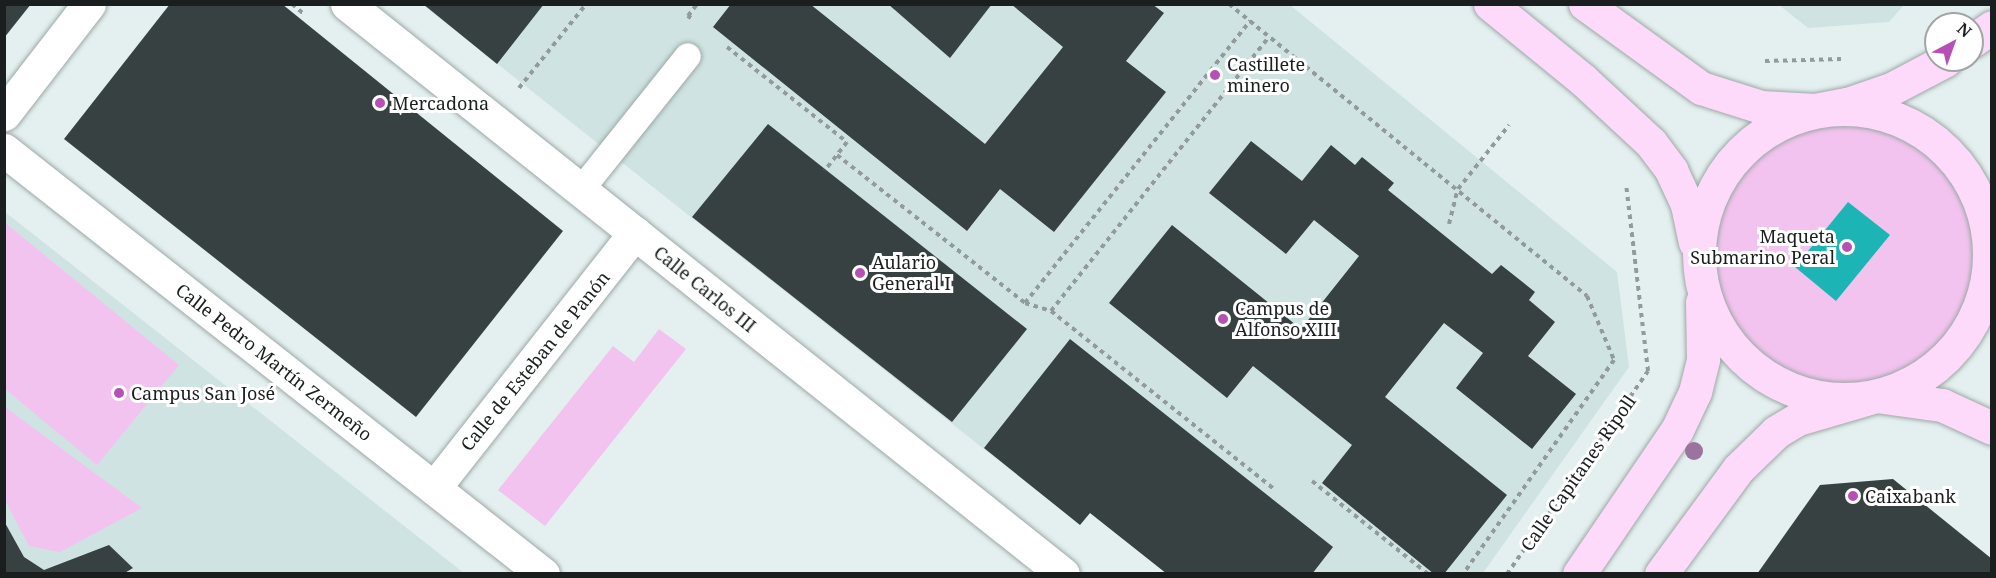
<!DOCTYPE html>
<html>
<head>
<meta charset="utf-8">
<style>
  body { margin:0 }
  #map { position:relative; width:1996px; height:578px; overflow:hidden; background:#e4f0ef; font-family:"Noto Serif",serif }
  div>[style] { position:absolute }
  .built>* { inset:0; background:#cee3e2 }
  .green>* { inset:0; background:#f3c3ef }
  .round { border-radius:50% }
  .water>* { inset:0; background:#1db4b5 }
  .building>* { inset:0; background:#384141 }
  .path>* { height:4px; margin-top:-2px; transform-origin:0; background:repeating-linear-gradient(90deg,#929a9a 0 4.5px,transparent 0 9px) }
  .roads { filter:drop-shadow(0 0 2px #9da8a7) drop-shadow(0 0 2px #9da8a7) }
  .service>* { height:26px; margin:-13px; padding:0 13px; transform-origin:13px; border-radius:13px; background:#fff }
  .pedestrian>* { height:33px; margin:-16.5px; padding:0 16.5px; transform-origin:16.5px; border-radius:16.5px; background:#fff }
  .minor>* { height:33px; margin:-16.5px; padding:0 16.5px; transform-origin:16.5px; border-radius:16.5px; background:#fff }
  .primary>* { height:33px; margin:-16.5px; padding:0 16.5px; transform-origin:16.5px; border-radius:16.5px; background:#fdd9fa }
  .primary>.ring { margin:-16.5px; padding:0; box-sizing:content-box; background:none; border:33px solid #fdd9fa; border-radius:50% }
  .trees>* { width:18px; height:18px; margin:-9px; border-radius:50%; background:#9a739e }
  .dots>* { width:16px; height:16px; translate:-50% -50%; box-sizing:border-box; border:3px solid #fff; border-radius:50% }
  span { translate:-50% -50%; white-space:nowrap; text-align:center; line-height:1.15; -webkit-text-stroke:6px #fff; paint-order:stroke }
  .poi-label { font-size:18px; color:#1a1e1e }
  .left { translate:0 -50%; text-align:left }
  .right { translate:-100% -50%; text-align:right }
  .street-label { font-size:18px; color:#1a1e1e }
  .frame { position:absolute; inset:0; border:6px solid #1a1e1e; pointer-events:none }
  .north { position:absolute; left:1924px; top:12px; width:60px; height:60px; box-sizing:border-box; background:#fff; border:2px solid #a3a5a5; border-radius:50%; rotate:41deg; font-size:16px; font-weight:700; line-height:24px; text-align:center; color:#1a1e1e }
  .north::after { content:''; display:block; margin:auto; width:21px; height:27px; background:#b750b4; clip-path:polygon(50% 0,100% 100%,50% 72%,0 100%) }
</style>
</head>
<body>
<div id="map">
  <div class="built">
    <div style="clip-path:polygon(423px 5px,1290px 5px,1617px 272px,1629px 367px,1483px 573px,1167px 573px,1090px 513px,1080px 525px)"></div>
    <div style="clip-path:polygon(1779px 5px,1904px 5px,1889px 22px,1808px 28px)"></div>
    <div style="clip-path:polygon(5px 212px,464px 573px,5px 573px)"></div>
  </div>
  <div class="green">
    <div class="round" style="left:1699px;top:108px;width:290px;height:290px"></div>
    <div style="clip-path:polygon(4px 222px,179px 365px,97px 465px,5px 389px)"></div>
    <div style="clip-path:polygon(659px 329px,686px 349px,545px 526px,498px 490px,613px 346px,634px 362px)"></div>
    <div style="clip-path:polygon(5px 407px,142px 508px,60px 552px,29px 546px,5px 500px)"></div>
  </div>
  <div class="water">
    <div style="clip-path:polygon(1848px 202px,1890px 235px,1836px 301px,1795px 267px)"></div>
  </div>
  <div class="building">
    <div style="clip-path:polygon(4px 4px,31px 4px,4px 38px)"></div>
    <div style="clip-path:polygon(170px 4px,282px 4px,563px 231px,416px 417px,64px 139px)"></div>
    <div style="clip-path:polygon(423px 4px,544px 4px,497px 64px)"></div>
    <div style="clip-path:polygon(731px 4px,810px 4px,985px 144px,1063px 47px,1011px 4px,1152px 4px,1164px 13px,1126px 61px,1166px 92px,1054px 232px,1000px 189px,967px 231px,713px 27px)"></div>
    <div style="clip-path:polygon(888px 4px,992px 4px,950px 58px)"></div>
    <div style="clip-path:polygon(768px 124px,1027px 329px,952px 422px,692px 217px)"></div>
    <div style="clip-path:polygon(1251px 141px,1302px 181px,1331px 145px,1355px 165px,1362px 157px,1394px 183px,1388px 190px,1492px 274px,1501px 265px,1535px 292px,1529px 300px,1555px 322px,1528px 356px,1576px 394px,1532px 449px,1456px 388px,1483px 353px,1444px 323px,1385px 397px,1507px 495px,1444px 574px,1434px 574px,1322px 483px,1352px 445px,1253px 366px,1227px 398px,1109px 303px,1172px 225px,1301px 329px,1359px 256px,1314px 220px,1286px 254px,1209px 193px)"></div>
    <div style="clip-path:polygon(1070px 339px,1333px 547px,1312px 574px,1167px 574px,1090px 513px,1080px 525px,984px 448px)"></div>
    <div style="clip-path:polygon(1893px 479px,1992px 559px,1992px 574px,1757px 574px,1820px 485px)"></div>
    <div style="clip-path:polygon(4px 521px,24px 557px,44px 570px,109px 545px,133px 568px,123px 574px,4px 574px)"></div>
  </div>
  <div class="path">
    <div style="left:292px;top:4px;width:17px;rotate:40deg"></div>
    <div style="left:1229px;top:4px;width:462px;rotate:39.2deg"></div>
    <div style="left:1587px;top:296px;width:69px;rotate:67.1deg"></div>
    <div style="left:1614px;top:360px;width:262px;rotate:125.2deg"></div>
    <div style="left:691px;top:18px;width:4px;rotate:-146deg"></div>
    <div style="left:688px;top:16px;width:15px;rotate:-53deg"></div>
    <div style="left:727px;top:47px;width:153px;rotate:38.4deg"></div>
    <div style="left:847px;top:142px;width:36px;rotate:128deg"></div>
    <div style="left:1765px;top:61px;width:76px;rotate:-1.5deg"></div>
    <div style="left:519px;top:88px;width:107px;rotate:-51.4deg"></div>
    <div style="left:837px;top:155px;width:239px;rotate:38.2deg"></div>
    <div style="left:1025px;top:303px;width:27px;rotate:17deg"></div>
    <div style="left:1051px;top:311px;width:287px;rotate:38.6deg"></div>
    <div style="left:1449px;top:224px;width:36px;rotate:-76deg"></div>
    <div style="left:1458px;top:189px;width:82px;rotate:-51.4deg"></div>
    <div style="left:1025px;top:303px;width:361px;rotate:-51.4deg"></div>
    <div style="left:1051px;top:311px;width:350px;rotate:-51.5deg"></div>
    <div style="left:1312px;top:481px;width:149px;rotate:38.7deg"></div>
    <div style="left:1507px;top:574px;width:247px;rotate:-55.2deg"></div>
    <div style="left:1648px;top:371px;width:187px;rotate:-96.7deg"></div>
  </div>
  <div class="roads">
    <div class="service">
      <div style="left:581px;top:190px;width:171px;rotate:-51.4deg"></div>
    </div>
    <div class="pedestrian">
      <div style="left:4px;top:114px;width:139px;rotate:-52.3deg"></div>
      <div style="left:4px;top:150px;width:686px;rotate:38.19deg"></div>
      <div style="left:434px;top:488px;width:325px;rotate:-51.8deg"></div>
    </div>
    <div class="minor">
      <div style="left:347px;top:4px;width:915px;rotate:38.52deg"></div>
    </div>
    <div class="primary">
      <div style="left:1490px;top:4px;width:119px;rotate:39.2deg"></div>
      <div style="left:1582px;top:79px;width:94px;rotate:42.8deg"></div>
      <div style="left:1651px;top:143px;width:34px;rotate:53deg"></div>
      <div style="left:1671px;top:170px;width:38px;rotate:65deg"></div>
      <div style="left:1687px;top:205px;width:38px;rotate:78deg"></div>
      <div style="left:1585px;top:4px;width:143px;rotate:35.9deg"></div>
      <div style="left:1701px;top:88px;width:63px;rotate:17.6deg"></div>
      <div style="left:1761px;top:107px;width:54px;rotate:3.2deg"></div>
      <div style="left:1815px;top:110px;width:33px;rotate:-11deg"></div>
      <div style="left:1847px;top:104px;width:46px;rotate:-18.8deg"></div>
      <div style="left:1891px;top:89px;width:62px;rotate:-27.8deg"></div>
      <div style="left:1972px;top:41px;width:24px;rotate:-35deg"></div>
      <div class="ring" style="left:1699px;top:109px;width:257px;height:257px"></div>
      <div style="left:1579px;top:574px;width:174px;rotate:-55.8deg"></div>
      <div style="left:1677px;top:430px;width:42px;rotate:-64.7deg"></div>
      <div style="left:1695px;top:392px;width:34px;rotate:-76deg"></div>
      <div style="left:1703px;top:359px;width:57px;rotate:-91deg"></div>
      <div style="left:1661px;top:574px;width:130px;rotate:-53.7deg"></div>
      <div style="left:1738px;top:469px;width:53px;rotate:-44.2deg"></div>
      <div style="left:1776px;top:432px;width:26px;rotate:-31deg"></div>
      <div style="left:1798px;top:419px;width:81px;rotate:-16.4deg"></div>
      <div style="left:1876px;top:396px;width:67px;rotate:7.8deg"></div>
      <div style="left:1942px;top:405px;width:55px;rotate:24.7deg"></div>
    </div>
  </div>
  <div class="trees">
    <div style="left:1694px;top:451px"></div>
  </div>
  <div class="dots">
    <div style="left:1215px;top:75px;background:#b750b4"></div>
    <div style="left:380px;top:103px;background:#b750b4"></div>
    <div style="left:1847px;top:247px;background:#b750b4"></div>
    <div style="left:860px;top:273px;background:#b750b4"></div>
    <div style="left:1223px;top:319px;background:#b750b4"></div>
    <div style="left:119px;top:393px;background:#b750b4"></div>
    <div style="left:1853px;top:496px;background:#b750b4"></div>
  </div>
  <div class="poi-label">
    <span class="left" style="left:1227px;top:75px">Castillete<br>minero</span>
    <span class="left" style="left:392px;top:103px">Mercadona</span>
    <span class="right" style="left:1835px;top:247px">Maqueta<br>Submarino Peral</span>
    <span class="left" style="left:872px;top:273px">Aulario<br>General I</span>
    <span class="left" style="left:1235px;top:319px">Campus de<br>Alfonso XIII</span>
    <span class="left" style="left:131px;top:393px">Campus San José</span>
    <span class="left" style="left:1865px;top:496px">Caixabank</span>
  </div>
  <div class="street-label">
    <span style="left:705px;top:289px;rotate:39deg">Calle Carlos III</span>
    <span style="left:535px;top:361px;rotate:-51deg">Calle de Esteban de Panón</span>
    <span style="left:274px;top:362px;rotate:38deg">Calle Pedro Martín Zermeño</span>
    <span style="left:1578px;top:473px;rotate:-55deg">Calle Capitanes Ripoll</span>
  </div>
  <div class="frame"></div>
  <div class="north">N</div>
</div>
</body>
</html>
